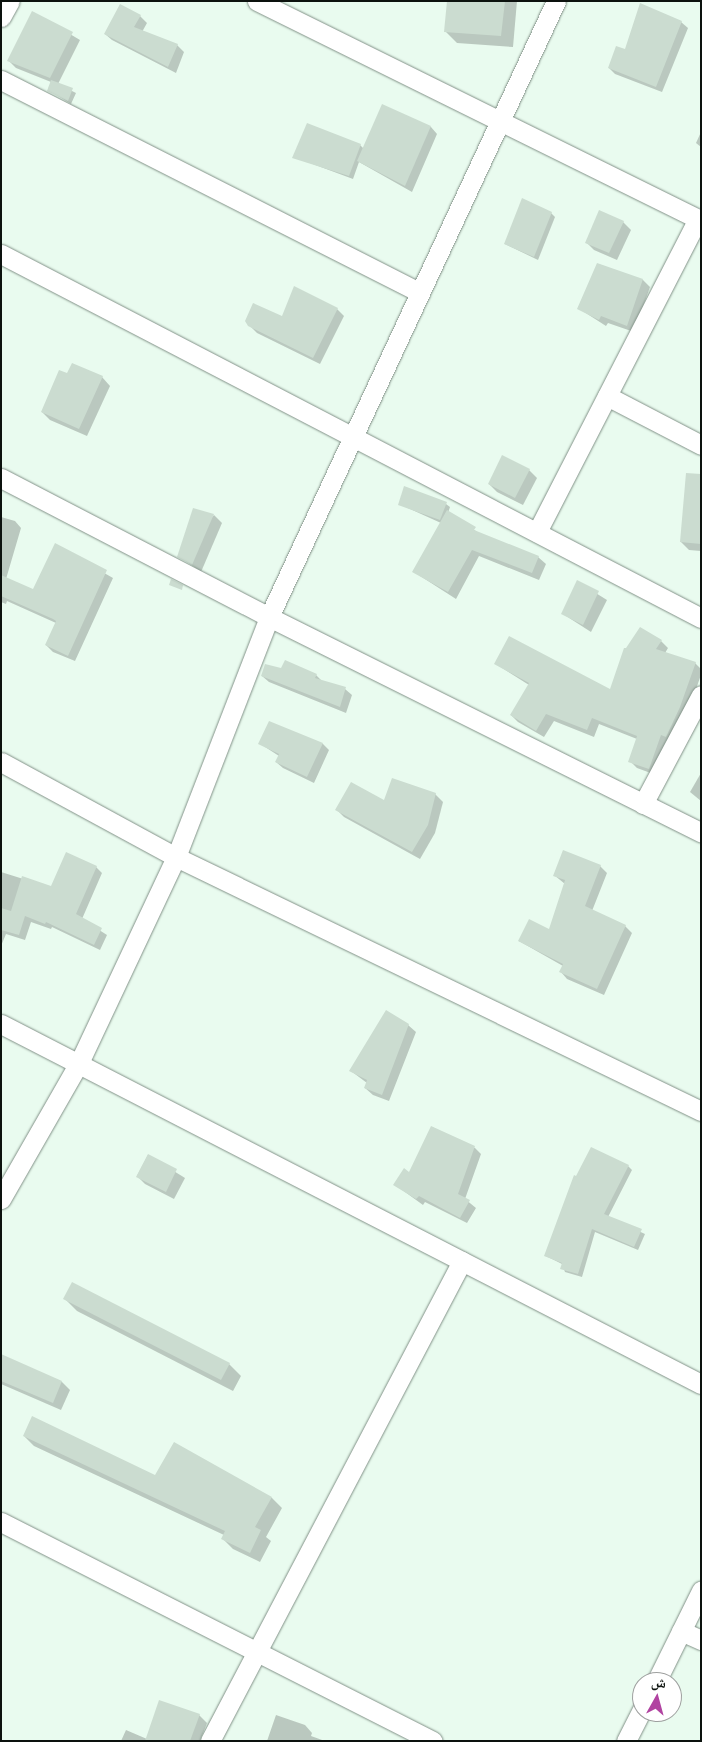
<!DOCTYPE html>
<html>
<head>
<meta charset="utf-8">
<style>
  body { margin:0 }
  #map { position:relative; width:702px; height:1742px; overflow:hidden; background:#e9fbef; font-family:"Sofia Sans Condensed","Noto Naskh Arabic",sans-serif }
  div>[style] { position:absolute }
  .shadow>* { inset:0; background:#0003 }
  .building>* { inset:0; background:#cbdcd0 }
  .roads { filter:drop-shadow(0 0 1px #819187) drop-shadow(0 0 1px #819187) }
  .street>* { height:19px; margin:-9.5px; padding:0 9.5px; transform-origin:9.5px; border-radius:9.5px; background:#fff }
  span { translate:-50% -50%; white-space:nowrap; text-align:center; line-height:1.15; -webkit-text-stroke:4.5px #fff; paint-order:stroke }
  .frame { position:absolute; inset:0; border:2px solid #0c120e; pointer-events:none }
  .north { position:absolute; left:632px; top:1672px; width:50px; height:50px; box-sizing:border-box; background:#fff; border:1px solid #9ea09f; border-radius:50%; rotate:7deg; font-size:14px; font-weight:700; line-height:20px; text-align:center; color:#0c120e }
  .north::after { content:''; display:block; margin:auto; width:18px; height:22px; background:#b143a1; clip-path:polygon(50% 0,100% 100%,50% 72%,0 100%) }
</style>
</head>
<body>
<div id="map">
  <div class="shadow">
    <div style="clip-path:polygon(448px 1px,517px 1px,513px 47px,457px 43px,445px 31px)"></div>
    <div style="clip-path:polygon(33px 12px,80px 40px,58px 84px,76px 93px,71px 104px,48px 90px,51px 82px,16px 68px,9px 61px)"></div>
    <div style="clip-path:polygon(140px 16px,147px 23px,142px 32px,177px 45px,184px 52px,176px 73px,112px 40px,105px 34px)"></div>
    <div style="clip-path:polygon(681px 22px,688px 28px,662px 92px,615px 74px,609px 68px,626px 51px)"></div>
    <div style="clip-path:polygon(382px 106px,431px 127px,437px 134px,412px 192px,359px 162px,353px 179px,294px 157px,360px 145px,364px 149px)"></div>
    <div style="clip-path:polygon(701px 132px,701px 147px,696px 143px)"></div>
    <div style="clip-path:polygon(551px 213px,555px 217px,538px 260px,505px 244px)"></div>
    <div style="clip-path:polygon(623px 222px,631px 230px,617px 260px,594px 250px,586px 242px)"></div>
    <div style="clip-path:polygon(598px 264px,643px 280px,650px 287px,634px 332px,608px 323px,606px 326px,578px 308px)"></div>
    <div style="clip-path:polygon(337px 309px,344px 316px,320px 364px,257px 333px,249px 325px)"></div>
    <div style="clip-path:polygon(102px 377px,110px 386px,87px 436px,50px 420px,42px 412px)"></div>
    <div style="clip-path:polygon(529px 470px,537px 478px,523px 505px,497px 492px,489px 484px)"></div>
    <div style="clip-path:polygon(399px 504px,446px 504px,450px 507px,448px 513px,482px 535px,538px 557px,546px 564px,539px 580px,479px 556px,456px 599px,414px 572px,441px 523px)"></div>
    <div style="clip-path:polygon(701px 507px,701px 551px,689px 550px,681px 542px)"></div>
    <div style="clip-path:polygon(214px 515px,222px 523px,201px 572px,179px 556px)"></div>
    <div style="clip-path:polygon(1px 517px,15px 521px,21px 528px,6px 579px,33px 591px,55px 545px,113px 578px,75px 661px,53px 652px,46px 645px,56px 623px,7px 601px,6px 604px,1px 602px)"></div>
    <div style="clip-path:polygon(578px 582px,607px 600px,591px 632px,563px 614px)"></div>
    <div style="clip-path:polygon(661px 641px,668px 648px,665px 653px,695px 663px,701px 669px,701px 675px,687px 714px,656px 775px,637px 768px,630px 761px,637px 739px,599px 724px,594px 737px,554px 721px,544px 737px,518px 722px,511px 715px,529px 685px,496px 664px,611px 690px)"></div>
    <div style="clip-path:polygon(316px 675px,323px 682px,345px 689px,352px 695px,346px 713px,269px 682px,262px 676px)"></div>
    <div style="clip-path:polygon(290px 732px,323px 744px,329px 750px,314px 783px,283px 768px,276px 762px,279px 756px,259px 743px)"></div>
    <div style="clip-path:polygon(701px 773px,701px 801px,690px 792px)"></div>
    <div style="clip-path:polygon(435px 794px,443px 802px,435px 833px,420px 859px,344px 817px,337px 810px)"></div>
    <div style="clip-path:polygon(564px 852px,600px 866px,607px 873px,592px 911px,625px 926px,632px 933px,604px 995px,567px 979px,561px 972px,563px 966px,519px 941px,550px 931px,565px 884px,554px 875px)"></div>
    <div style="clip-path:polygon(96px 867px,102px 873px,82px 919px,107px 935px,100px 950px,52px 927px,51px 929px,31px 922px,25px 940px,6px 934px,1px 946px,1px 872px,52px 888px)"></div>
    <div style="clip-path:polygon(408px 1025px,416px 1032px,389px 1101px,373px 1095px,365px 1088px,367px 1083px,351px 1071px)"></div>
    <div style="clip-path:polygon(432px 1127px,475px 1148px,481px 1154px,465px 1199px,476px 1208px,467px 1223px,425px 1202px,423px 1205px,394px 1184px,410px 1173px)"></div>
    <div style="clip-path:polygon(148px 1155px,185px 1178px,174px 1199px,145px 1184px,137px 1176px)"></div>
    <div style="clip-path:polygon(628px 1166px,632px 1170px,608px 1217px,645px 1234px,638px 1250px,595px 1232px,582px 1277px,565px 1272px,562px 1264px,546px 1256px)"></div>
    <div style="clip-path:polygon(65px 1299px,229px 1364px,241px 1376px,233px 1391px,77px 1311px)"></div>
    <div style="clip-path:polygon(1px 1356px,62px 1382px,70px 1390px,61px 1410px,1px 1384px)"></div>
    <div style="clip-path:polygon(24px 1436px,156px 1476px,174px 1444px,272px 1498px,282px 1508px,266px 1537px,271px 1541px,260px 1562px,233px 1549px,223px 1539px,224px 1535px,34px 1446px)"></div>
    <div style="clip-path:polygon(199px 1715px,207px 1723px,200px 1741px,121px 1741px,126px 1730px,147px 1739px)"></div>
    <div style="clip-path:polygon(276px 1715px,305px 1725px,312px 1733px,311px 1736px,325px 1741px,267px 1741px)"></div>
  </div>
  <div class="building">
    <div style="clip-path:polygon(447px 1px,505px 1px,501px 36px,444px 32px)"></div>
    <div style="clip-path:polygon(640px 3px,682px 21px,656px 87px,608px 68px,616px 46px,625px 49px)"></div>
    <div style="clip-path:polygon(120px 4px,141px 15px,134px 27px,178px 44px,168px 67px,104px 34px)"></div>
    <div style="clip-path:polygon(32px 11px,73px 32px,50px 78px,7px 61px)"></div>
    <div style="clip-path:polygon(51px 80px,73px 88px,68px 101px,47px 91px)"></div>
    <div style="clip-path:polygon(382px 104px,431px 126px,405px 186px,357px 161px)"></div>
    <div style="clip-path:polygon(307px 123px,361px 144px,349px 176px,292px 158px)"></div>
    <div style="clip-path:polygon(522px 198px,552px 212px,534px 257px,504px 244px)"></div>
    <div style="clip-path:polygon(599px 210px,624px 221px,609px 253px,585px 243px)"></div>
    <div style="clip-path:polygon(597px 263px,643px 279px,627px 326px,601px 316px,599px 320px,577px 309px)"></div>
    <div style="clip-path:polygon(294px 286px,338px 308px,313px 358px,248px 326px,245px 321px,253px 303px,282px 316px)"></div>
    <div style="clip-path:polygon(72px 363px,103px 376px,79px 429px,41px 412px,59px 370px,67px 373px)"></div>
    <div style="clip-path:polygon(502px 455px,530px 469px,515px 498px,488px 484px)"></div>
    <div style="clip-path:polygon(686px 473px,701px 474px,701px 544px,680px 542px)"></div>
    <div style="clip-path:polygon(404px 486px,447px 502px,440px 520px,398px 505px)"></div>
    <div style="clip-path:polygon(193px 508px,214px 514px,192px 565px,177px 557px)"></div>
    <div style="clip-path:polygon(447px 510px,476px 527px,474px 530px,539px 556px,532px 573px,472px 550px,448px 592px,412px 572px)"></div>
    <div style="clip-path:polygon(55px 543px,107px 570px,68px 656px,45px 645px,56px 621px,53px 619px,1px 596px,1px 575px,33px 589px)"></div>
    <div style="clip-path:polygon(171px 579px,183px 585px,182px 590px,169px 585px)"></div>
    <div style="clip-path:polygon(577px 580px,599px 591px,583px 625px,561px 614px)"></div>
    <div style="clip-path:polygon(640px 627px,662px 640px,656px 649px,696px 662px,680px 707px,666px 737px,661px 735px,649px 769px,628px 762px,637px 736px,592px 718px,587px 730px,546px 714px,536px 731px,510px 715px,529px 683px,494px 664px,509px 636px,610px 689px,624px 648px,626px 648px)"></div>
    <div style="clip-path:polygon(285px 660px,317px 674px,315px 678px,346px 687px,340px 707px,261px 676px,265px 664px,281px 668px)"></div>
    <div style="clip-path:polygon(269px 721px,323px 743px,307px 777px,275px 762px,279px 754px,258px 744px)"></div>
    <div style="clip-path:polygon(392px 778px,436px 793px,428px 825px,412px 852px,335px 810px,351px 782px,384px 800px)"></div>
    <div style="clip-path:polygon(563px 850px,601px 865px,585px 906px,626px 925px,597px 989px,559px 972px,563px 964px,518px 941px,529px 919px,549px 929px,565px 880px,553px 876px)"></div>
    <div style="clip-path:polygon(66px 852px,97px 866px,76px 914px,102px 928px,94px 945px,46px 922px,45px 924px,25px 916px,19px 935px,1px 930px,1px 908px,11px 911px,22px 876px,51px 886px)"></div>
    <div style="clip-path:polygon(386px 1010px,409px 1024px,382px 1095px,364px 1088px,367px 1080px,349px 1071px)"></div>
    <div style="clip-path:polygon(431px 1126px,475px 1146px,458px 1194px,470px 1200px,460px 1218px,419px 1196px,416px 1199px,393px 1185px,404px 1168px,409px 1172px)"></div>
    <div style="clip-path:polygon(591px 1147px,629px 1165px,604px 1214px,642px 1229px,634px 1247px,592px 1229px,578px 1274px,560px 1269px,562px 1263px,544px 1256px,574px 1175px,576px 1176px)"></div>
    <div style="clip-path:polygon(148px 1154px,177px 1169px,166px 1192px,136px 1177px)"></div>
    <div style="clip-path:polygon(72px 1282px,230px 1363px,221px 1380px,63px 1299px)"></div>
    <div style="clip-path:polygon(1px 1354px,62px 1381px,53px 1403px,1px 1381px)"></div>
    <div style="clip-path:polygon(32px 1416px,155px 1475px,174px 1442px,272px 1497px,255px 1527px,261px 1530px,250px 1553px,221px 1539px,225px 1531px,23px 1436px)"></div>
    <div style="clip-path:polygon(159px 1700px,200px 1714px,190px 1741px,145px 1741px)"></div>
  </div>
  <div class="roads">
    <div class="street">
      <div style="left:257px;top:1px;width:495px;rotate:26.3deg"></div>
      <div style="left:1px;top:17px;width:18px;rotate:-61deg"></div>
      <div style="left:1px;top:80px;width:470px;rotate:26.9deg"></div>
      <div style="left:1px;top:254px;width:789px;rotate:27.47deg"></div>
      <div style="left:607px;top:396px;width:106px;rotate:27.5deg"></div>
      <div style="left:1px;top:478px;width:302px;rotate:27.4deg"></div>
      <div style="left:269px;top:617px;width:483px;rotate:26.5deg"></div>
      <div style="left:537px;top:532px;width:352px;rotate:-62.8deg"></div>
      <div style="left:1px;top:762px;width:199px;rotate:28.5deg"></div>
      <div style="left:176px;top:857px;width:583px;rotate:25.82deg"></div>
      <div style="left:643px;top:804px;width:123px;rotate:-62deg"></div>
      <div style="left:1px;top:1024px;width:787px;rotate:27.22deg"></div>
      <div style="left:1px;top:1199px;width:157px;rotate:-60.2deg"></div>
      <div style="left:79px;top:1063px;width:228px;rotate:-64.8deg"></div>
      <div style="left:176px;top:857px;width:257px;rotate:-68.8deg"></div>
      <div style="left:269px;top:617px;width:680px;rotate:-65.02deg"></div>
      <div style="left:1px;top:1522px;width:484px;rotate:26.9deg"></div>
      <div style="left:681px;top:1631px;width:22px;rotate:24deg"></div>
      <div style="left:656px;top:1682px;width:102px;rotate:-63.7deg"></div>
      <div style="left:210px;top:1741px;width:542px;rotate:-62.3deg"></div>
      <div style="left:626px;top:1741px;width:36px;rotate:-63deg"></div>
    </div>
  </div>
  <div class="frame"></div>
  <div class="north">ش</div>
</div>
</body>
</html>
